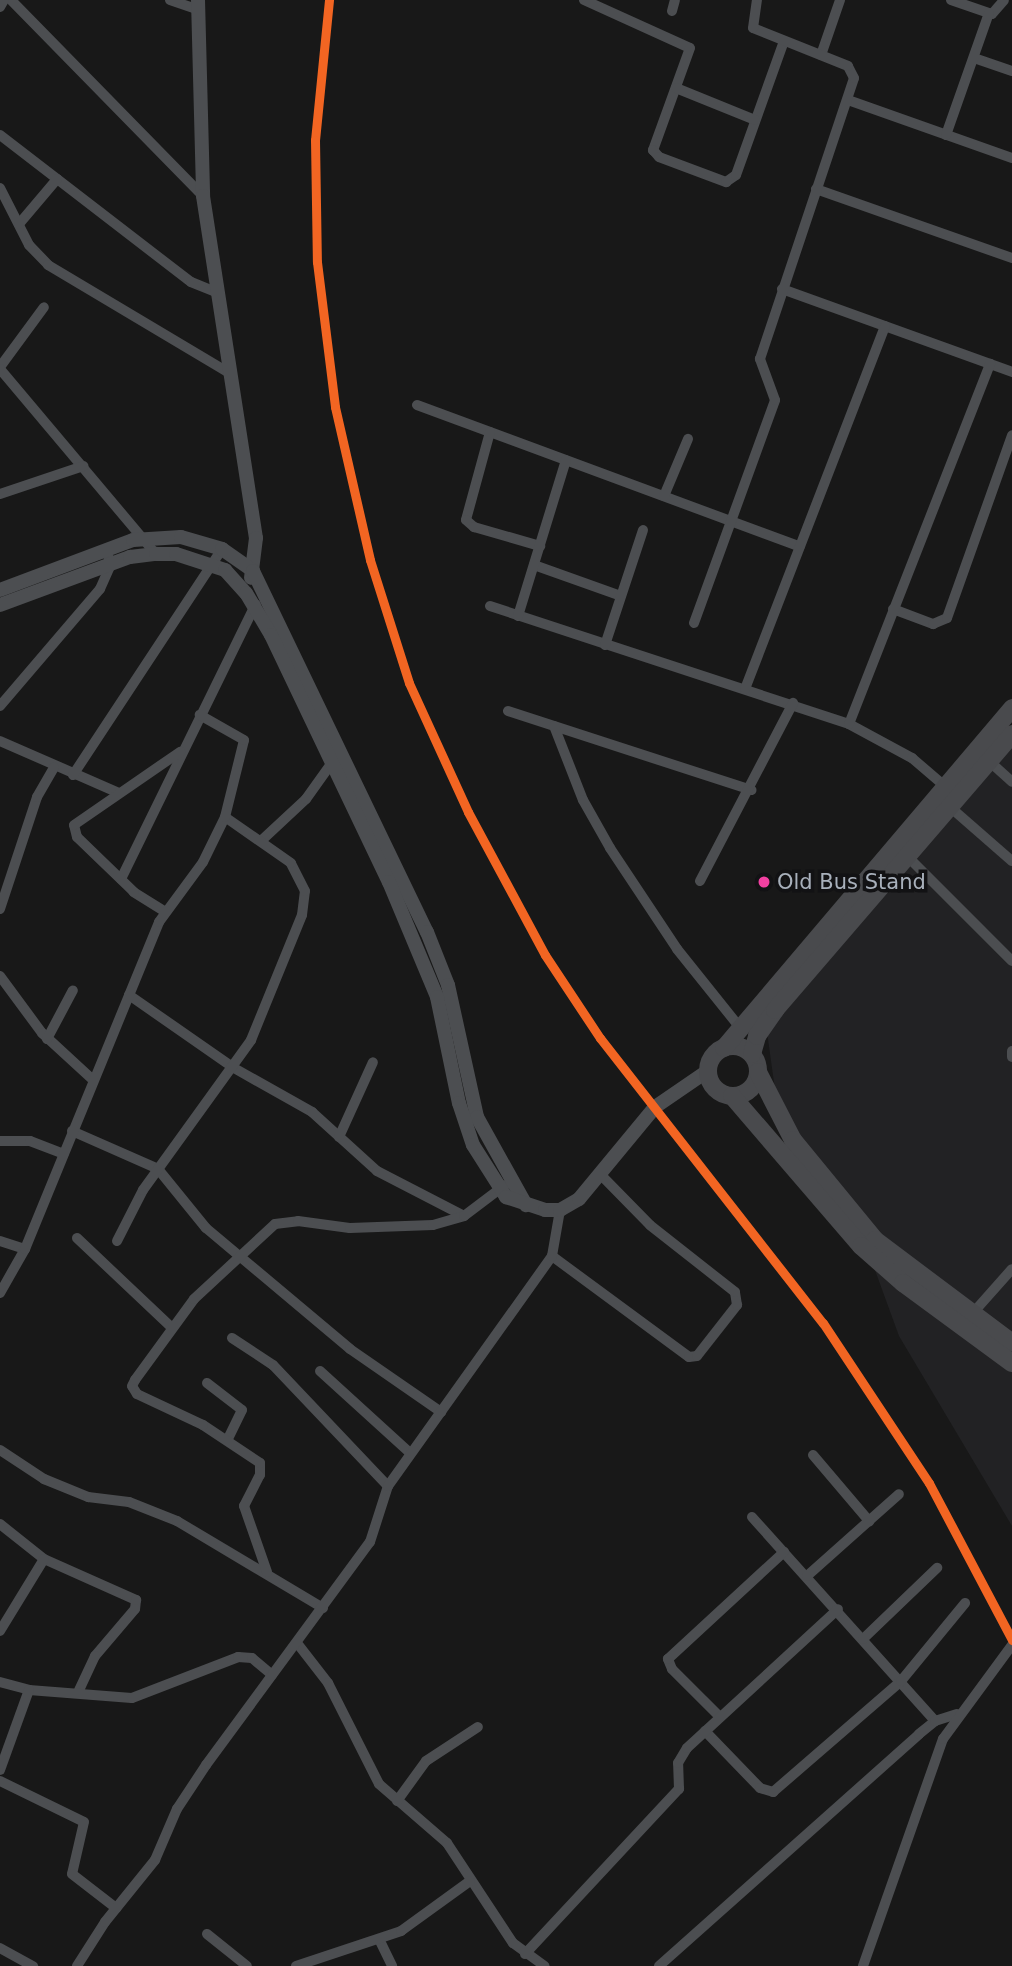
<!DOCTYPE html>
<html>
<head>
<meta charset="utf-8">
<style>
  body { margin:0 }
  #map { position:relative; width:1012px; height:1966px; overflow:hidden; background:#181818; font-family:"DejaVu Sans",sans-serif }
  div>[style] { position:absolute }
  .built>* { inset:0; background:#222224 }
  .minor>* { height:10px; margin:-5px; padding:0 5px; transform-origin:5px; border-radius:5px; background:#4c4e51 }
  .tertiary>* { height:14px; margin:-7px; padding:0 7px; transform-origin:7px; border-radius:7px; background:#4c4e51 }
  .primary>* { height:18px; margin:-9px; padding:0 9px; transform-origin:9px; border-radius:9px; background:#494a4d }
  .primary>.ring { margin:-9px; padding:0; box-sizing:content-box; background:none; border:18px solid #494a4d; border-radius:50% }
  .rail-1>* { height:9px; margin:-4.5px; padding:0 4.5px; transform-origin:4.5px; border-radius:4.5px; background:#f26522 }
  .dots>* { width:19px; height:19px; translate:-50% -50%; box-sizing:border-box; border:4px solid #121214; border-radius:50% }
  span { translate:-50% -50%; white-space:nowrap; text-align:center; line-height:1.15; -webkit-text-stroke:7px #121214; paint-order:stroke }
  .bus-label { font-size:21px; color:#a8b0bb }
  .left { translate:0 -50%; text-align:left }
</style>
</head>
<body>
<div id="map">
  <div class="built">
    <div style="clip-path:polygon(1012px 726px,1012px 1526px,899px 1336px,852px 1207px,778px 1111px,767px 1032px)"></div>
  </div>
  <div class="minor">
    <div style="left:11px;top:0;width:274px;rotate:45.6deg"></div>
    <div style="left:170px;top:0;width:31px;rotate:19deg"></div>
    <div style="left:584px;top:0;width:116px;rotate:24.4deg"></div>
    <div style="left:690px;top:48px;width:109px;rotate:109.9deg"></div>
    <div style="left:653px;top:150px;width:9px;rotate:49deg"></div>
    <div style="left:659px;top:157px;width:72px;rotate:20.5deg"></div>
    <div style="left:726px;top:182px;width:12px;rotate:-35deg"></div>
    <div style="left:736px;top:175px;width:142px;rotate:-70.3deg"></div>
    <div style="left:951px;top:0;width:43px;rotate:18.9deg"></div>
    <div style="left:992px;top:14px;width:18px;rotate:-49deg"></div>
    <div style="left:0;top:7px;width:8px;rotate:-60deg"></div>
    <div style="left:672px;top:11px;width:11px;rotate:-75deg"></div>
    <div style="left:821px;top:55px;width:58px;rotate:-70.9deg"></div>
    <div style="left:974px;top:58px;width:40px;rotate:18.9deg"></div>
    <div style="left:676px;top:88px;width:85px;rotate:22.1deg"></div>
    <div style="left:848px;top:100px;width:174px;rotate:19.5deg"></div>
    <div style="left:0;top:135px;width:241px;rotate:37.6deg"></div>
    <div style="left:191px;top:282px;width:29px;rotate:22deg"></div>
    <div style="left:946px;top:135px;width:129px;rotate:-70.6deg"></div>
    <div style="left:0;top:188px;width:64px;rotate:63deg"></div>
    <div style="left:29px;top:245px;width:28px;rotate:46deg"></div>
    <div style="left:48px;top:265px;width:211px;rotate:30.8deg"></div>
    <div style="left:816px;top:189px;width:208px;rotate:19.4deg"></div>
    <div style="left:19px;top:224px;width:59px;rotate:-49.8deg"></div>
    <div style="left:782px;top:289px;width:245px;rotate:19.8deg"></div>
    <div style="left:0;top:367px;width:74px;rotate:-53.7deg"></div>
    <div style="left:0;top:369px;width:242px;rotate:49.9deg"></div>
    <div style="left:417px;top:405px;width:408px;rotate:20.3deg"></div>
    <div style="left:490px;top:432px;width:91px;rotate:105.3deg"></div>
    <div style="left:466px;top:520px;width:11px;rotate:41deg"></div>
    <div style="left:474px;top:527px;width:69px;rotate:16.1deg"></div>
    <div style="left:0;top:494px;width:88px;rotate:-18.6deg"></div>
    <div style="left:664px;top:496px;width:62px;rotate:-67.2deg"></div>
    <div style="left:534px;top:565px;width:92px;rotate:19.6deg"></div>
    <div style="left:490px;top:606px;width:378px;rotate:18.2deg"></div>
    <div style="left:849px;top:724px;width:72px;rotate:28.4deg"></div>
    <div style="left:912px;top:758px;width:48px;rotate:40.7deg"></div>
    <div style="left:893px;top:609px;width:43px;rotate:20.6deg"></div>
    <div style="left:933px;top:624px;width:15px;rotate:-23deg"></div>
    <div style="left:947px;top:618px;width:194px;rotate:-70.4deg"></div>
    <div style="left:518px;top:616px;width:163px;rotate:-72.9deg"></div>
    <div style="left:694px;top:623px;width:237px;rotate:-70deg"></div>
    <div style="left:775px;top:400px;width:44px;rotate:-110.1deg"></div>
    <div style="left:760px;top:359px;width:296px;rotate:-71.5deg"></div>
    <div style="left:854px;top:78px;width:13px;rotate:-117deg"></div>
    <div style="left:848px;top:66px;width:102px;rotate:-158.2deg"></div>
    <div style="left:753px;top:28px;width:28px;rotate:-82deg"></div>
    <div style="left:605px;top:645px;width:121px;rotate:-71.7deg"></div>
    <div style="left:745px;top:689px;width:389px;rotate:-68.9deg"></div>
    <div style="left:0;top:706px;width:154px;rotate:-49.5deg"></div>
    <div style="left:100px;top:589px;width:27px;rotate:-66deg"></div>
    <div style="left:111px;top:564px;width:15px;rotate:-110deg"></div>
    <div style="left:508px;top:711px;width:256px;rotate:18deg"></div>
    <div style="left:849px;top:724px;width:387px;rotate:-68.6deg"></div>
    <div style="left:554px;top:726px;width:79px;rotate:68.6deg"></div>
    <div style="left:583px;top:800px;width:55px;rotate:60.6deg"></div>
    <div style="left:610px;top:848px;width:121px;rotate:56.4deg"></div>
    <div style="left:677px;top:949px;width:102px;rotate:51.3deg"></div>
    <div style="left:0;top:741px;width:130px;rotate:23.6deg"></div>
    <div style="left:989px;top:761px;width:31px;rotate:42deg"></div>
    <div style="left:73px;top:775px;width:271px;rotate:-56.6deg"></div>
    <div style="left:950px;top:807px;width:82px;rotate:41.1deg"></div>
    <div style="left:262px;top:840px;width:60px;rotate:-43deg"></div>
    <div style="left:306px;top:799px;width:52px;rotate:-54.5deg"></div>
    <div style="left:908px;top:857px;width:147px;rotate:45deg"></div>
    <div style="left:121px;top:879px;width:306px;rotate:-63.9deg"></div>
    <div style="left:700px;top:881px;width:201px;rotate:-62.4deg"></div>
    <div style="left:0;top:909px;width:118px;rotate:-71.7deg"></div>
    <div style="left:37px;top:797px;width:34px;rotate:-60deg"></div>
    <div style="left:164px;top:911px;width:36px;rotate:-148deg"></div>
    <div style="left:134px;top:892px;width:79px;rotate:-136deg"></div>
    <div style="left:77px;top:837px;width:12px;rotate:-104deg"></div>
    <div style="left:74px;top:825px;width:129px;rotate:-34.6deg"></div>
    <div style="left:0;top:976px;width:71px;rotate:53.6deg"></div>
    <div style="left:42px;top:1033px;width:67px;rotate:42.6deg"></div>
    <div style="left:129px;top:995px;width:128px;rotate:34.8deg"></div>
    <div style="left:234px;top:1068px;width:90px;rotate:29.4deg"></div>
    <div style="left:312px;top:1112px;width:88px;rotate:42.2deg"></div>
    <div style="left:377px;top:1171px;width:98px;rotate:27.3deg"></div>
    <div style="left:47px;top:1039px;width:55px;rotate:-62deg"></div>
    <div style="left:1012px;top:1051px;width:6px;rotate:90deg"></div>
    <div style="left:72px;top:1131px;width:94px;rotate:23.8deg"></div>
    <div style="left:158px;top:1169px;width:76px;rotate:50.9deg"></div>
    <div style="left:206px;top:1228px;width:188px;rotate:40deg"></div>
    <div style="left:350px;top:1349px;width:111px;rotate:34.7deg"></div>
    <div style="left:339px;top:1137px;width:82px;rotate:-65.6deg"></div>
    <div style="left:0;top:1141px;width:30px"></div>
    <div style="left:30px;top:1141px;width:36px;rotate:21deg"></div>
    <div style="left:77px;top:1238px;width:129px;rotate:43.4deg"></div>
    <div style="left:0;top:1241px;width:26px;rotate:18deg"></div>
    <div style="left:117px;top:1241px;width:57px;rotate:-63deg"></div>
    <div style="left:143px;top:1190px;width:185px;rotate:-54.2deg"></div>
    <div style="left:251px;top:1040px;width:135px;rotate:-67.8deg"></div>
    <div style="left:302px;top:915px;width:24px;rotate:-83deg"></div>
    <div style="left:305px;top:891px;width:31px;rotate:-117deg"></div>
    <div style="left:291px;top:863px;width:80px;rotate:-145.1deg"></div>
    <div style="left:552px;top:1256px;width:170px;rotate:36.4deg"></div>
    <div style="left:689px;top:1357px;width:8px;rotate:-7deg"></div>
    <div style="left:697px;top:1356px;width:65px;rotate:-51.9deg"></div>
    <div style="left:737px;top:1305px;width:13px;rotate:-99deg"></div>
    <div style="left:735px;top:1292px;width:108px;rotate:-141.8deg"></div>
    <div style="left:650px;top:1225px;width:69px;rotate:-134.4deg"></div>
    <div style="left:0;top:1293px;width:51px;rotate:-60.4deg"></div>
    <div style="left:25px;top:1249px;width:353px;rotate:-67.7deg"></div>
    <div style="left:159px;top:922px;width:74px;rotate:-53.7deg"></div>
    <div style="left:203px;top:862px;width:50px;rotate:-63.9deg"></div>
    <div style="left:225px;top:817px;width:79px;rotate:-76.1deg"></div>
    <div style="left:244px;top:740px;width:51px;rotate:-150.4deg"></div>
    <div style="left:972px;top:1314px;width:60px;rotate:-48.4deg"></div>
    <div style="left:232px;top:1338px;width:49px;rotate:33.4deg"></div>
    <div style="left:273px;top:1365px;width:167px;rotate:46.5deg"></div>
    <div style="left:320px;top:1371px;width:122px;rotate:42.3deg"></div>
    <div style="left:207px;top:1383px;width:44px;rotate:37.6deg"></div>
    <div style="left:242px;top:1410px;width:32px;rotate:116deg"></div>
    <div style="left:0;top:1450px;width:53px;rotate:33.4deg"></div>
    <div style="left:44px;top:1479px;width:48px;rotate:22.2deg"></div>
    <div style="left:88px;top:1497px;width:41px;rotate:7deg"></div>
    <div style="left:129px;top:1502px;width:52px;rotate:21.6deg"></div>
    <div style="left:177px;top:1521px;width:170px;rotate:30.8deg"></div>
    <div style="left:813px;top:1455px;width:87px;rotate:49.7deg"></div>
    <div style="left:752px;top:1517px;width:274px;rotate:48.1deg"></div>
    <div style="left:0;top:1524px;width:56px;rotate:38.5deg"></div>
    <div style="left:44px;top:1559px;width:101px;rotate:24deg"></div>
    <div style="left:136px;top:1600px;width:9px;rotate:96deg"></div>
    <div style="left:135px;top:1609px;width:62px;rotate:130.4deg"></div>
    <div style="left:95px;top:1656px;width:38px;rotate:115deg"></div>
    <div style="left:267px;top:1572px;width:70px;rotate:-109.2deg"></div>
    <div style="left:244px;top:1506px;width:35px;rotate:-63deg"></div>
    <div style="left:260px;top:1475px;width:12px;rotate:-90deg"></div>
    <div style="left:260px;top:1463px;width:69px;rotate:-146.3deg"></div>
    <div style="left:203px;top:1425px;width:73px;rotate:-154.8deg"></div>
    <div style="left:137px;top:1394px;width:9px;rotate:-122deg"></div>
    <div style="left:132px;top:1386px;width:7px;rotate:-63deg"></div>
    <div style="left:135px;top:1380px;width:100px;rotate:-53.9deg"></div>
    <div style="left:194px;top:1299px;width:110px;rotate:-42.8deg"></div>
    <div style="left:275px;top:1224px;width:23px;rotate:-7deg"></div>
    <div style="left:298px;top:1221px;width:52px;rotate:7.7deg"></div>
    <div style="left:350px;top:1228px;width:83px;rotate:-2.1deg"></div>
    <div style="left:433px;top:1225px;width:32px;rotate:-16deg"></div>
    <div style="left:464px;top:1216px;width:51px;rotate:-37.1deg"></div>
    <div style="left:807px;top:1576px;width:123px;rotate:-41.7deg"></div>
    <div style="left:0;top:1631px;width:84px;rotate:-58.6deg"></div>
    <div style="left:863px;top:1639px;width:103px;rotate:-43.8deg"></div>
    <div style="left:297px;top:1643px;width:51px;rotate:52.2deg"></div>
    <div style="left:328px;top:1683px;width:113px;rotate:63.2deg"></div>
    <div style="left:379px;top:1784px;width:90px;rotate:40.9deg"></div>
    <div style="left:447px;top:1843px;width:120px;rotate:56.6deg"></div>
    <div style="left:513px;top:1943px;width:39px;rotate:36deg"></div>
    <div style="left:0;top:1682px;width:30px;rotate:15deg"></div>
    <div style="left:29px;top:1690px;width:103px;rotate:4.4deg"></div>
    <div style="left:132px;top:1698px;width:114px;rotate:-21.1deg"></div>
    <div style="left:238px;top:1657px;width:14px;rotate:4deg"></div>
    <div style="left:252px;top:1658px;width:26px;rotate:40deg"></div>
    <div style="left:720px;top:1717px;width:68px;rotate:-135deg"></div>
    <div style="left:672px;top:1669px;width:11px;rotate:-112deg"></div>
    <div style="left:668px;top:1659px;width:158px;rotate:-42.7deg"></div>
    <div style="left:705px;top:1731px;width:79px;rotate:46deg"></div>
    <div style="left:760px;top:1788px;width:14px;rotate:17deg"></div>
    <div style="left:773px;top:1792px;width:169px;rotate:-40.9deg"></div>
    <div style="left:901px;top:1681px;width:101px;rotate:-50.6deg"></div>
    <div style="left:0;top:1770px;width:85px;rotate:-70.1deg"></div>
    <div style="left:0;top:1781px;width:93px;rotate:26deg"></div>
    <div style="left:84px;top:1822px;width:53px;rotate:103deg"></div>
    <div style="left:72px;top:1874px;width:56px;rotate:37.7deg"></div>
    <div style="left:397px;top:1801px;width:49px;rotate:-54.1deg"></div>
    <div style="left:426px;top:1761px;width:62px;rotate:-33.2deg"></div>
    <div style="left:207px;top:1934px;width:51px;rotate:38.7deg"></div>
    <div style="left:379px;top:1939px;width:30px;rotate:64deg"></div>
    <div style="left:0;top:1948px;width:38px;rotate:29deg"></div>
    <div style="left:525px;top:1954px;width:226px;rotate:-47deg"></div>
    <div style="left:679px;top:1789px;width:26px;rotate:-92deg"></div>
    <div style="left:678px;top:1763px;width:17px;rotate:-59deg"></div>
    <div style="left:687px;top:1748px;width:205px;rotate:-42.6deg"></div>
    <div style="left:77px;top:1966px;width:52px;rotate:-57.5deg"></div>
    <div style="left:105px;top:1922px;width:80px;rotate:-51.1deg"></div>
    <div style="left:155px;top:1860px;width:56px;rotate:-66.7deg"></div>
    <div style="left:177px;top:1809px;width:53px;rotate:-56.6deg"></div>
    <div style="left:206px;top:1765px;width:277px;rotate:-53.7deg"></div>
    <div style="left:370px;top:1542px;width:59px;rotate:-72.2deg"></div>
    <div style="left:388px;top:1486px;width:282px;rotate:-54.5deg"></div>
    <div style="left:552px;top:1256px;width:47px;rotate:-80.1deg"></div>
    <div style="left:296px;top:1966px;width:111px;rotate:-18.4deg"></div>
    <div style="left:401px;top:1931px;width:85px;rotate:-35.9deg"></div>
    <div style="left:659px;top:1966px;width:348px;rotate:-41.7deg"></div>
    <div style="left:919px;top:1734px;width:21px;rotate:-39deg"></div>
    <div style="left:935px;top:1721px;width:23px;rotate:-18deg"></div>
    <div style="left:863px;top:1966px;width:241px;rotate:-70.6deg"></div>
    <div style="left:943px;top:1739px;width:117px;rotate:-53.7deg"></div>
  </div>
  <div class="tertiary">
    <div style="left:198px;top:0;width:196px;rotate:88.5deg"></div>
    <div style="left:203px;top:196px;width:346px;rotate:81.2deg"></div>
    <div style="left:256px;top:538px;width:40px;rotate:97.1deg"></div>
    <div style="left:0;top:590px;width:142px;rotate:-20.6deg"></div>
    <div style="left:133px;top:540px;width:48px;rotate:-3.6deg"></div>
    <div style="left:181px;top:537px;width:43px;rotate:16.3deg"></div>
    <div style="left:222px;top:549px;width:38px;rotate:35deg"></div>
    <div style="left:253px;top:571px;width:401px;rotate:64.3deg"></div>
    <div style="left:427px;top:932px;width:57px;rotate:68.4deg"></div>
    <div style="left:448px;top:985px;width:135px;rotate:77.6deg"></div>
    <div style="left:477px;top:1117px;width:101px;rotate:60.9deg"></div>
    <div style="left:0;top:605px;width:139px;rotate:-20.3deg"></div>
    <div style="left:130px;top:557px;width:26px;rotate:-7deg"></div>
    <div style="left:156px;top:554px;width:20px"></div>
    <div style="left:176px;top:554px;width:52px;rotate:18.1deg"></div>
    <div style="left:225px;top:570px;width:31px;rotate:48deg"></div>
    <div style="left:246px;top:593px;width:49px;rotate:59.2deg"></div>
    <div style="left:271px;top:635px;width:274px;rotate:64.5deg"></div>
    <div style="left:389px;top:882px;width:125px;rotate:67.3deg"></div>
    <div style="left:437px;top:997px;width:108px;rotate:78.3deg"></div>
    <div style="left:459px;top:1103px;width:44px;rotate:71.6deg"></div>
    <div style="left:473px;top:1145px;width:62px;rotate:57.6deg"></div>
    <div style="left:506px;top:1197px;width:41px;rotate:18.4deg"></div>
    <div style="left:545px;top:1210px;width:15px"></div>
    <div style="left:560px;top:1210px;width:22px;rotate:-30deg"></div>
    <div style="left:579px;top:1199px;width:119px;rotate:-50.4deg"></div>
    <div style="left:655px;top:1107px;width:65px;rotate:-34.4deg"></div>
  </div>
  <div class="primary">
    <div class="ring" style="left:708px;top:1046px;width:32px;height:32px"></div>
    <div style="left:724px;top:1048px;width:446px;rotate:-49.7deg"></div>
    <div style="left:752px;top:1054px;width:19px;rotate:-74deg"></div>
    <div style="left:757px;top:1036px;width:32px;rotate:-55deg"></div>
    <div style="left:775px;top:1010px;width:364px;rotate:-49.3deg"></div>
    <div style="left:758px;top:1072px;width:76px;rotate:62.8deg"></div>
    <div style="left:793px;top:1140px;width:129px;rotate:50.6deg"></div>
    <div style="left:875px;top:1240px;width:171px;rotate:36.9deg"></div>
    <div style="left:732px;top:1096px;width:198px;rotate:49.3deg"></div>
    <div style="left:861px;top:1246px;width:56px;rotate:41.4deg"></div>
    <div style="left:903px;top:1283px;width:135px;rotate:36.3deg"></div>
  </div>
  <div class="rail-1">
    <div style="left:329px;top:0;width:141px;rotate:95.7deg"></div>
    <div style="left:315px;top:140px;width:122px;rotate:89.1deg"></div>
    <div style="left:317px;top:262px;width:146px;rotate:82.9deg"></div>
    <div style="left:335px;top:407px;width:157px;rotate:77.1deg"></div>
    <div style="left:370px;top:560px;width:129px;rotate:72.4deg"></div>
    <div style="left:409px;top:683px;width:142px;rotate:65.4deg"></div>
    <div style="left:468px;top:812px;width:162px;rotate:61.7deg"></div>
    <div style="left:545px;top:955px;width:100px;rotate:56.5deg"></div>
    <div style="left:600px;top:1038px;width:362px;rotate:52deg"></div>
    <div style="left:823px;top:1323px;width:192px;rotate:56.5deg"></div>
    <div style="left:929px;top:1483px;width:178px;rotate:62.1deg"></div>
  </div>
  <div class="dots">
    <div style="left:764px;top:882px;background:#f240a1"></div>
  </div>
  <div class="bus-label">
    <span class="left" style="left:777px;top:882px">Old Bus Stand</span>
  </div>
</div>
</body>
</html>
